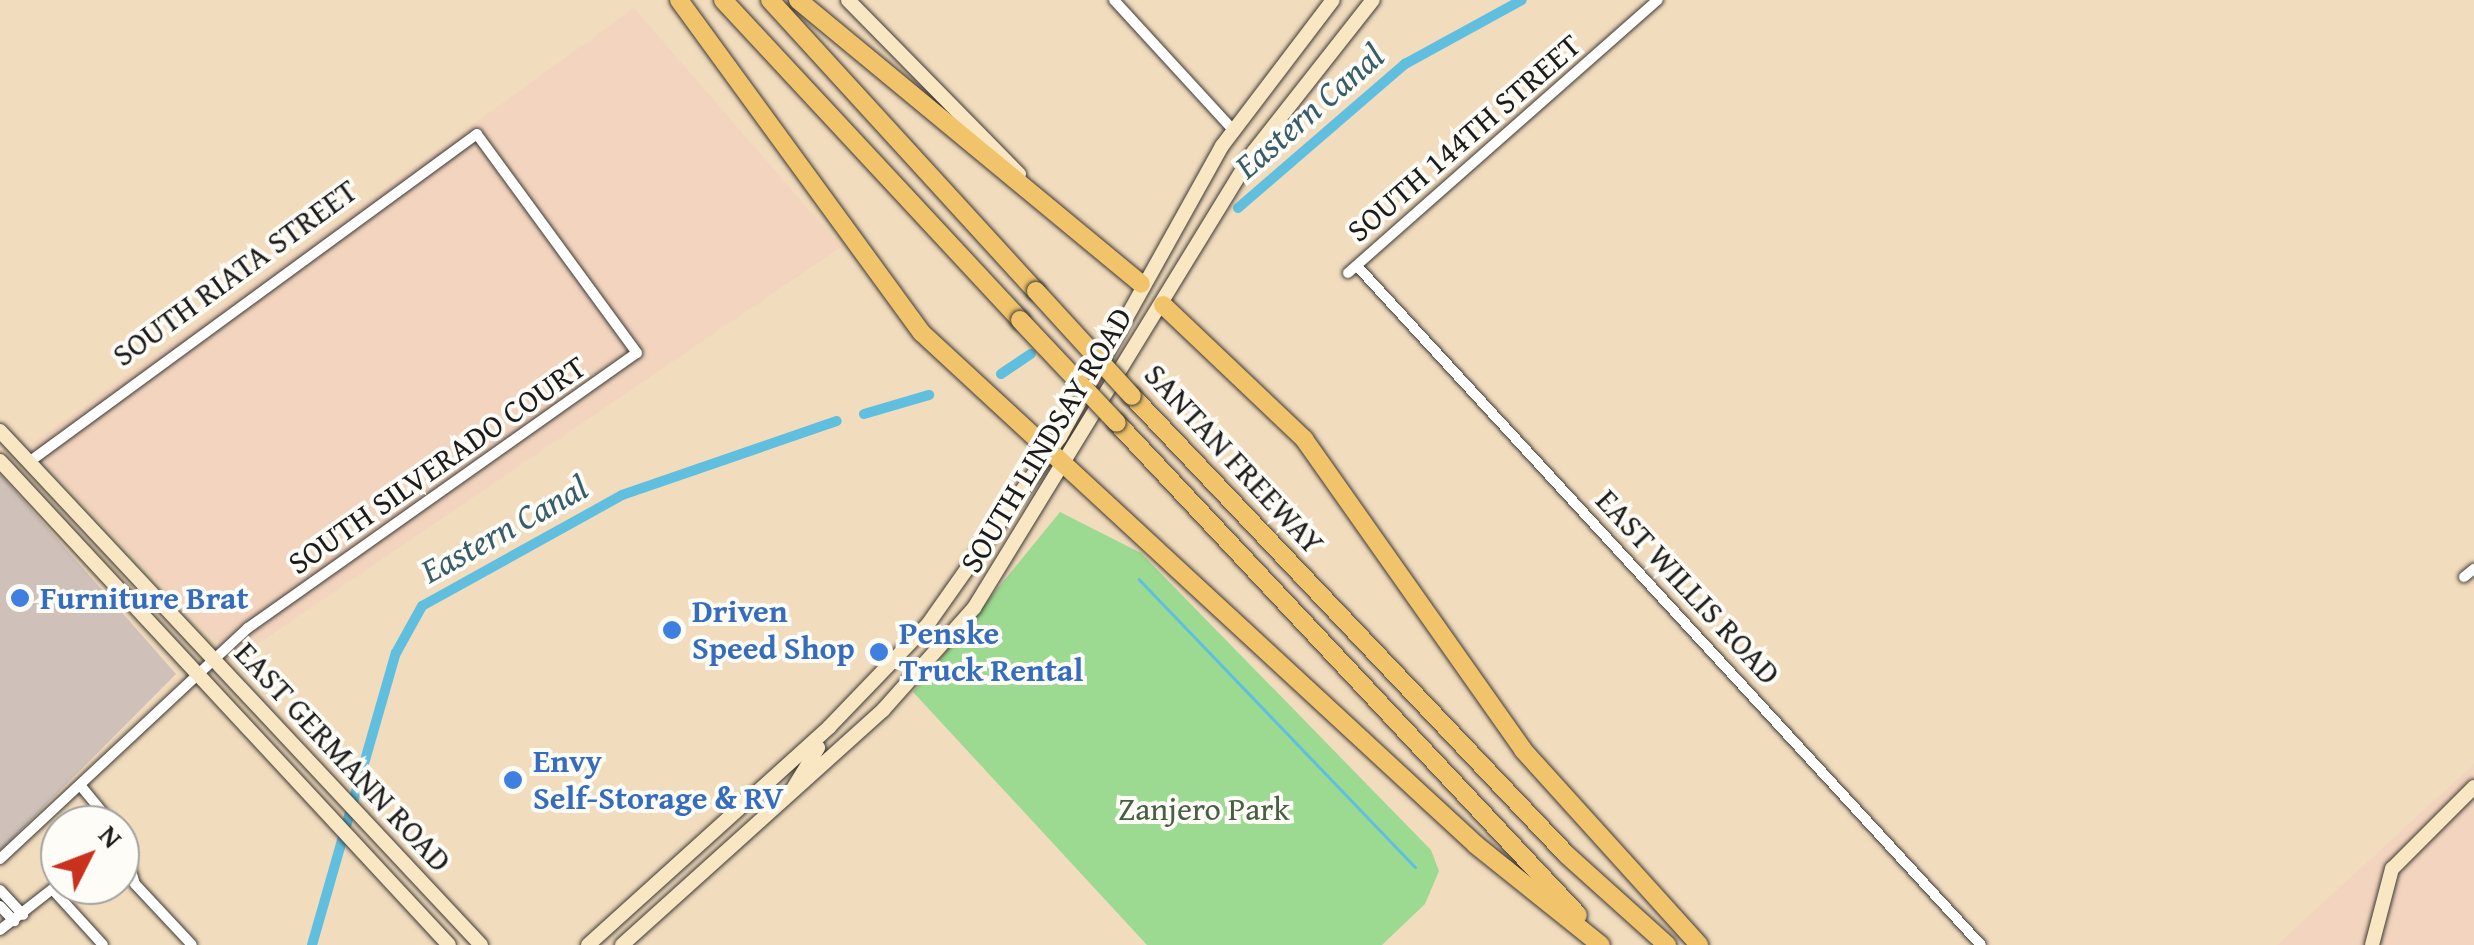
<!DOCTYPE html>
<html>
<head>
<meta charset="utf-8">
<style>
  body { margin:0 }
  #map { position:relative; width:2474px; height:945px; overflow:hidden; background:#f2dcbe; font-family:"Gentium Book Plus",serif }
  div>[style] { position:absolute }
  .built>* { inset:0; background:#f3d4be }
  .industrial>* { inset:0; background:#cfc0ba }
  .green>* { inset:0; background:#9bda90 }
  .stream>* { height:2.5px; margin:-1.25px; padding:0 1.25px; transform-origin:1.25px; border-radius:1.25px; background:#60bfde }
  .canal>* { height:10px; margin:-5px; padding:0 5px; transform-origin:5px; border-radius:5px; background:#60bfde }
  .roads { filter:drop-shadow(0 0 2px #3c3934) drop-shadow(0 0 2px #3c3934) }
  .street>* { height:10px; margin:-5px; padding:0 5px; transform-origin:5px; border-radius:5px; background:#fff }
  .secondary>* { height:14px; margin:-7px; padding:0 7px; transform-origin:7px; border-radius:7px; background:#f9e7c3 }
  .highway>* { height:18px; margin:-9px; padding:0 9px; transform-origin:9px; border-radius:9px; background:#f1c36a }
  .bridges { filter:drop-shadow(0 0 2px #3c3934) drop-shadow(0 0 2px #3c3934) }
  .highway-bridge>* { height:18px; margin:-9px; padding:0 9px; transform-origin:9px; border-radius:9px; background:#f1c36a }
  .dots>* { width:28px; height:28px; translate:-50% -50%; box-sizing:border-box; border:5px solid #fdfcf7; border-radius:50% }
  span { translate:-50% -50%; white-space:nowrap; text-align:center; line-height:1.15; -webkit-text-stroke:8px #fdfcf7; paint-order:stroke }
  .street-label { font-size:32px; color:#1c1c1c }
  .shop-label { font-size:32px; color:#366cbe; font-weight:700 }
  .left { translate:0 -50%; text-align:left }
  .park-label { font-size:32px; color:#485e45 }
  .water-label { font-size:35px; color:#375d6a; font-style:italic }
  .north { position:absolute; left:40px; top:805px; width:100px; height:100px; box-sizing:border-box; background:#fdfcf7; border:2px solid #a3a29f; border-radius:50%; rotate:48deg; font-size:28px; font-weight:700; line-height:40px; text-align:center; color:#1c1c1c }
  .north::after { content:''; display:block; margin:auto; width:35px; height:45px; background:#c8321e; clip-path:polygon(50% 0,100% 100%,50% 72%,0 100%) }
</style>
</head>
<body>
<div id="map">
  <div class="built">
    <div style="clip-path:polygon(634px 8px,841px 247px,234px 660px,28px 447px)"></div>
    <div style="clip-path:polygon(2474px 764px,2474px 945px,2277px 945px)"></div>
  </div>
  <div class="industrial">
    <div style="clip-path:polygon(0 474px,176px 674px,0 851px)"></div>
  </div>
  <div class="green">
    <div style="clip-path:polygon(1060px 512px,1141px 553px,1431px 850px,1439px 871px,1425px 904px,1382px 945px,1147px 945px,913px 692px)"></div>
  </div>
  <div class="stream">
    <div style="left:1139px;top:579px;width:399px;rotate:46.2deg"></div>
  </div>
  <div class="canal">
    <div style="left:1238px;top:208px;width:221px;rotate:-40.8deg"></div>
    <div style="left:1405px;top:64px;width:133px;rotate:-28.7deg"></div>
    <div style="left:1001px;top:374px;width:36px;rotate:-34deg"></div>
    <div style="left:864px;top:414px;width:68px;rotate:-16.3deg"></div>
    <div style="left:312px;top:945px;width:304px;rotate:-74deg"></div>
    <div style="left:396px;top:653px;width:54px;rotate:-61deg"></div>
    <div style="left:422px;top:606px;width:229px;rotate:-29deg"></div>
    <div style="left:622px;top:495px;width:227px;rotate:-19deg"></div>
  </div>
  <div class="roads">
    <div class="street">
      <div style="left:1114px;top:0;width:176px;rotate:47.5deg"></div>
      <div style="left:1357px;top:266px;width:922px;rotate:47.42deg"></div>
      <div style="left:1348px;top:273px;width:413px;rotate:-41.4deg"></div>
      <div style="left:2464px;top:577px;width:13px;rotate:-39deg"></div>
      <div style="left:80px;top:785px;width:52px;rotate:50.5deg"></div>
      <div style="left:120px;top:835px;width:51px;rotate:73deg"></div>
      <div style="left:135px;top:884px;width:83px;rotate:46.9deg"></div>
      <div style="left:0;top:859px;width:339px;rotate:-43deg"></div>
      <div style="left:248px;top:628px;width:476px;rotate:-35.3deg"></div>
      <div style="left:637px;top:353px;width:271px;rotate:-126.2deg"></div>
      <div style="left:477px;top:134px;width:555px;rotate:143.79deg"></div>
      <div style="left:0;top:890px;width:34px;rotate:47deg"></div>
      <div style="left:53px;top:890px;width:74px;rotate:47.7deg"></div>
      <div style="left:0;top:906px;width:21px;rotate:47deg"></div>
      <div style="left:0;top:930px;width:76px;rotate:-38.1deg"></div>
    </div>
    <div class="secondary">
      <div style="left:848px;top:0;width:244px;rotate:45.5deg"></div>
      <div style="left:0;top:431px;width:704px;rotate:46.9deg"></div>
      <div style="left:0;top:461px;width:660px;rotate:47.15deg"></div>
      <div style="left:791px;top:792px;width:52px;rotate:-58.5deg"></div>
      <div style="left:588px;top:945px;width:326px;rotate:-42.1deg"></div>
      <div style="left:830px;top:726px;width:141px;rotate:-46.1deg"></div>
      <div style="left:928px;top:624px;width:229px;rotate:-54.8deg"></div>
      <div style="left:1060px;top:437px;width:333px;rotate:-60.9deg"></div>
      <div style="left:1222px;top:146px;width:183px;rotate:-52.8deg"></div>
      <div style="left:622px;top:945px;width:351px;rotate:-42deg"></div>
      <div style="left:883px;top:710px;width:137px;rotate:-48.3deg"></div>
      <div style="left:974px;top:608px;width:536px;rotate:-58.5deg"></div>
      <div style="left:1254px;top:151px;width:192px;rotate:-51.8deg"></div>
      <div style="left:2372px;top:945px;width:79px;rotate:-75.3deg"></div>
      <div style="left:2392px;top:869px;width:116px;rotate:-45deg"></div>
    </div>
    <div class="highway">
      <div style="left:679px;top:0;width:412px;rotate:53.9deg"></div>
      <div style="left:922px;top:333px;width:754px;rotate:42.74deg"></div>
      <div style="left:1476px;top:845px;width:160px;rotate:38.7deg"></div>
      <div style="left:723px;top:0;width:437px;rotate:47.1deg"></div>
      <div style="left:770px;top:0;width:394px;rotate:47.6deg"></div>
      <div style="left:798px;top:0;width:445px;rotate:39.6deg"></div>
      <div style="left:1163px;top:305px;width:195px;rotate:43.5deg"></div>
      <div style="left:1304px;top:439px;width:380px;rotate:54.8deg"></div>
      <div style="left:1523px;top:750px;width:263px;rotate:47.9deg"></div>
      <div style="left:1132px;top:396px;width:632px;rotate:46.54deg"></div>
      <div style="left:1567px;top:855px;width:135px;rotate:42deg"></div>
      <div style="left:1117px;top:423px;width:674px;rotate:46.86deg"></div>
    </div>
  </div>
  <div class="bridges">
    <div class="highway-bridge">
      <div style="left:1036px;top:291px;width:142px;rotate:47.6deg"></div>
      <div style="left:1020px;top:320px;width:141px;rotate:46.7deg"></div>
    </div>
  </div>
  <div class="dots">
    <div style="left:20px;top:598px;background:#3f7fe0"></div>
    <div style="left:672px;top:630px;background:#3f7fe0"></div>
    <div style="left:879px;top:652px;background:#3f7fe0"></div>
    <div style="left:513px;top:780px;background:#3f7fe0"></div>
  </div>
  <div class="street-label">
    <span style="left:1464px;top:138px;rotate:-41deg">SOUTH 144TH STREET</span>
    <span style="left:235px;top:273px;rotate:-36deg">SOUTH RIATA STREET</span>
    <span style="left:1046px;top:440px;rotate:-59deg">SOUTH LINDSAY ROAD</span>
    <span style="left:1234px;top:459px;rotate:47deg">SANTAN FREEWAY</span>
    <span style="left:437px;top:465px;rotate:-35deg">SOUTH SILVERADO COURT</span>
    <span style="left:1688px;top:587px;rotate:47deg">EAST WILLIS ROAD</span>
    <span style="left:343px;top:757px;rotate:47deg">EAST GERMANN ROAD</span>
  </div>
  <div class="shop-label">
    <span class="left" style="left:40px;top:598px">Furniture Brat</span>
    <span class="left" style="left:692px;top:630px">Driven<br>Speed Shop</span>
    <span class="left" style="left:899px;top:652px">Penske<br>Truck Rental</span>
    <span class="left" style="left:533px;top:780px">Envy<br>Self-Storage &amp; RV</span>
  </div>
  <div class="park-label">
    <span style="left:1204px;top:809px">Zanjero Park</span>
  </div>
  <div class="water-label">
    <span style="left:1309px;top:111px;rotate:-41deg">Eastern Canal</span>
    <span style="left:504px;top:529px;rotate:-29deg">Eastern Canal</span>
  </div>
  <div class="north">N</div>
</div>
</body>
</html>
